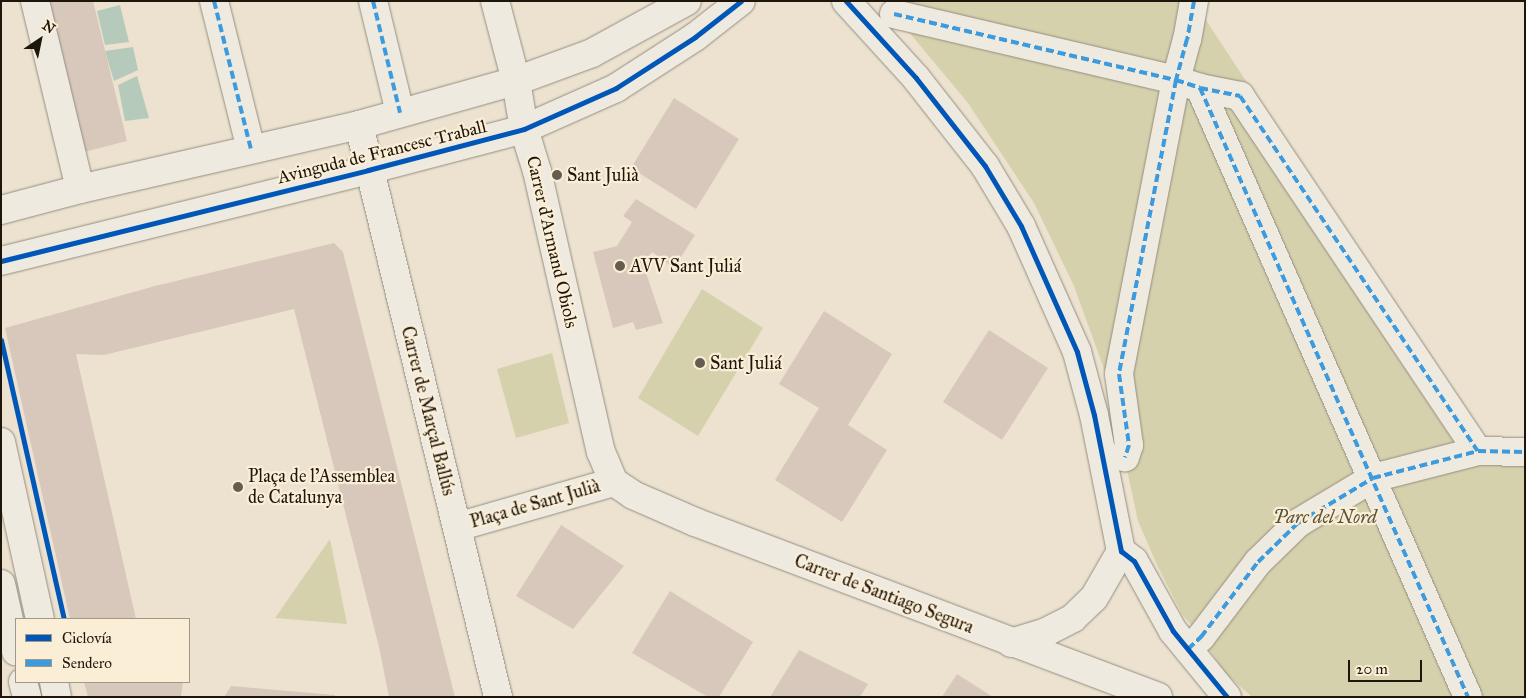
<!DOCTYPE html>
<html>
<head>
<meta charset="utf-8">
<style>
  body { margin:0 }
  #map { position:relative; width:1526px; height:698px; overflow:hidden; background:#ece2cf; font-family:"IM FELL Great Primer",serif }
  div>[style] { position:absolute }
  .green>* { inset:0; background:#d5d1ac }
  .water>* { inset:0; background:#b5cabb }
  .building>* { inset:0; background:#d8c8bc }
  .roads { filter:drop-shadow(0 0 1px #948d81) drop-shadow(0 0 1px #948d81) }
  .minor>* { height:28px; margin:-14px; padding:0 14px; transform-origin:14px; border-radius:14px; background:#efeae0 }
  .quiet>* { height:4px; margin-top:-2px; transform-origin:0; background:repeating-linear-gradient(90deg,#3c9ade 0 8px,transparent 0 12px) }
  .cycleway>* { height:5px; margin:-2.5px; padding:0 2.5px; transform-origin:2.5px; border-radius:2.5px; background:#0057b8 }
  .dots>* { width:14px; height:14px; translate:-50% -50%; box-sizing:border-box; border:2px solid #fbeed7; border-radius:50% }
  span { translate:-50% -50%; white-space:nowrap; text-align:center; line-height:1.15; -webkit-text-stroke:4.5px #fbeed7; paint-order:stroke }
  .street-label { font-size:18px; color:#1e150b }
  .poi-label { font-size:18px; color:#1e150b }
  .left { translate:0 -50%; text-align:left }
  .park-label { font-size:18px; color:#57523a; font-style:italic }
  .frame { position:absolute; inset:0; border:2px solid #1e150b; pointer-events:none }
  .legend { position:absolute; left:15px; top:618px; width:175px; height:65px; box-sizing:border-box; background:#fbeed7; border:1px solid #a39785; margin:0; padding:6px 9px; list-style:none; font-size:15px; color:#1e150b }
  .legend li { display:flex; align-items:center; gap:10px; height:25px }
  .legend b { width:25px; border:1px solid #a39785 }
  .north { position:absolute; left:15px; top:15px; width:50px; height:50px; -webkit-text-stroke:4px #fbeed7; paint-order:stroke; rotate:34deg; font-size:14px; font-weight:700; line-height:20px; text-align:center; color:#1e150b }
  .north::after { content:''; display:block; margin:auto; width:18px; height:22px; background:#1e150b; clip-path:polygon(50% 0,100% 100%,50% 72%,0 100%) }
  .scale { position:absolute; left:1348px; top:660px; width:74px; height:22px; box-sizing:border-box; border:2px solid #1e150b; border-top:0; padding-left:6px; font-size:15px; line-height:18px; white-space:nowrap; color:#1e150b; -webkit-text-stroke:4px #fbeed7; paint-order:stroke }
</style>
</head>
<body>
<div id="map">
  <div class="green">
    <div style="clip-path:polygon(883px 1px,1202px 1px,1200px 11px,1484px 444px,1525px 440px,1525px 697px,1252px 697px,1225px 673px,1201px 637px,1182px 614px,1157px 565px,1138px 521px,1107px 377px,1074px 286px,1034px 203px,968px 103px)"></div>
    <div style="clip-path:polygon(702px 289px,763px 328px,698px 436px,638px 398px)"></div>
    <div style="clip-path:polygon(552px 353px,569px 423px,516px 438px,497px 369px)"></div>
    <div style="clip-path:polygon(330px 539px,347px 624px,275px 618px)"></div>
  </div>
  <div class="water">
    <div style="clip-path:polygon(120px 5px,129px 42px,105px 45px,97px 11px)"></div>
    <div style="clip-path:polygon(133px 47px,138px 70px,114px 81px,105px 51px)"></div>
    <div style="clip-path:polygon(137px 76px,149px 118px,125px 121px,118px 85px)"></div>
  </div>
  <div class="building">
    <div style="clip-path:polygon(47px 1px,93px 1px,127px 141px,84px 152px)"></div>
    <div style="clip-path:polygon(674px 98px,739px 139px,696px 209px,631px 168px)"></div>
    <div style="clip-path:polygon(636px 199px,695px 235px,674px 268px,652px 252px,643px 264px,663px 323px,636px 330px,633px 322px,613px 328px,593px 252px,617px 246px,632px 222px,623px 216px)"></div>
    <div style="clip-path:polygon(334px 243px,343px 252px,455px 697px,389px 697px,379px 647px,294px 309px,104px 355px,76px 354px,136px 619px,70px 619px,5px 328px,155px 286px)"></div>
    <div style="clip-path:polygon(824px 311px,892px 354px,848px 425px,887px 450px,842px 522px,775px 480px,819px 408px,779px 384px)"></div>
    <div style="clip-path:polygon(989px 330px,1048px 368px,1002px 440px,943px 402px)"></div>
    <div style="clip-path:polygon(561px 525px,624px 566px,573px 629px,516px 596px)"></div>
    <div style="clip-path:polygon(670px 591px,753px 642px,719px 697px,708px 697px,632px 653px)"></div>
    <div style="clip-path:polygon(799px 650px,868px 684px,860px 697px,770px 697px)"></div>
    <div style="clip-path:polygon(957px 674px,993px 697px,942px 697px)"></div>
    <div style="clip-path:polygon(84px 682px,183px 682px,181px 697px,88px 697px)"></div>
    <div style="clip-path:polygon(231px 686px,335px 695px,335px 697px,224px 697px)"></div>
  </div>
  <div class="roads">
    <div class="minor">
      <div style="left:35px;top:1px;width:193px;rotate:76.5deg"></div>
      <div style="left:214px;top:1px;width:153px;rotate:76deg"></div>
      <div style="left:373px;top:1px;width:115px;rotate:76.4deg"></div>
      <div style="left:495px;top:1px;width:83px;rotate:75.3deg"></div>
      <div style="left:516px;top:81px;width:49px;rotate:80.5deg"></div>
      <div style="left:524px;top:129px;width:44px;rotate:72.8deg"></div>
      <div style="left:537px;top:171px;width:288px;rotate:77.2deg"></div>
      <div style="left:601px;top:452px;width:33px;rotate:67deg"></div>
      <div style="left:846px;top:1px;width:104px;rotate:47.7deg"></div>
      <div style="left:916px;top:78px;width:112px;rotate:51.9deg"></div>
      <div style="left:985px;top:166px;width:70px;rotate:59deg"></div>
      <div style="left:1021px;top:226px;width:138px;rotate:66deg"></div>
      <div style="left:1077px;top:352px;width:65px;rotate:74.9deg"></div>
      <div style="left:1094px;top:415px;width:139px;rotate:78.8deg"></div>
      <div style="left:1121px;top:551px;width:16px;rotate:38deg"></div>
      <div style="left:1134px;top:561px;width:80px;rotate:60.9deg"></div>
      <div style="left:1173px;top:631px;width:85px;rotate:50.7deg"></div>
      <div style="left:1194px;top:1px;width:39px;rotate:100deg"></div>
      <div style="left:1187px;top:39px;width:42px;rotate:105deg"></div>
      <div style="left:1176px;top:80px;width:25px;rotate:18deg"></div>
      <div style="left:1200px;top:88px;width:41px;rotate:11.3deg"></div>
      <div style="left:1240px;top:96px;width:427px;rotate:56.2deg"></div>
      <div style="left:1478px;top:451px;width:47px;rotate:1.2deg"></div>
      <div style="left:894px;top:14px;width:290px;rotate:13.2deg"></div>
      <div style="left:1176px;top:80px;width:299px;rotate:101deg"></div>
      <div style="left:1119px;top:374px;width:72px;rotate:82deg"></div>
      <div style="left:1129px;top:445px;width:13px;rotate:108deg"></div>
      <div style="left:1200px;top:88px;width:665px;rotate:66.25deg"></div>
      <div style="left:359px;top:125px;width:589px;rotate:76.34deg"></div>
      <div style="left:1px;top:210px;width:82px;rotate:-14.9deg"></div>
      <div style="left:80px;top:189px;width:286px;rotate:-12.9deg"></div>
      <div style="left:359px;top:125px;width:163px;rotate:-15.7deg"></div>
      <div style="left:516px;top:81px;width:81px;rotate:-20.2deg"></div>
      <div style="left:592px;top:53px;width:108px;rotate:-28.7deg"></div>
      <div style="left:1px;top:261px;width:378px;rotate:-13.9deg"></div>
      <div style="left:368px;top:170px;width:161px;rotate:-14.7deg"></div>
      <div style="left:524px;top:129px;width:101px;rotate:-24deg"></div>
      <div style="left:616px;top:88px;width:94px;rotate:-32.8deg"></div>
      <div style="left:695px;top:37px;width:58px;rotate:-38deg"></div>
      <div style="left:1px;top:442px;width:181px;rotate:77.6deg"></div>
      <div style="left:614px;top:482px;width:23px;rotate:34deg"></div>
      <div style="left:633px;top:495px;width:68px;rotate:23.5deg"></div>
      <div style="left:695px;top:522px;width:495px;rotate:20.7deg"></div>
      <div style="left:457px;top:527px;width:163px;rotate:-16deg"></div>
      <div style="left:1px;top:584px;width:69px;rotate:77.4deg"></div>
      <div style="left:1011px;top:643px;width:37px;rotate:-17deg"></div>
      <div style="left:1046px;top:632px;width:30px;rotate:-27deg"></div>
      <div style="left:1073px;top:618px;width:29px;rotate:-44deg"></div>
      <div style="left:1094px;top:598px;width:54px;rotate:-60.1deg"></div>
      <div style="left:1188px;top:649px;width:18px;rotate:-43deg"></div>
      <div style="left:1201px;top:637px;width:94px;rotate:-52.8deg"></div>
      <div style="left:1258px;top:562px;width:56px;rotate:-44.3deg"></div>
      <div style="left:1298px;top:523px;width:87px;rotate:-31deg"></div>
      <div style="left:1373px;top:478px;width:108px;rotate:-14.4deg"></div>
      <div style="left:23px;top:682px;width:16px;rotate:75deg"></div>
      <div style="left:54px;top:682px;width:15px;rotate:79deg"></div>
    </div>
  </div>
  <div class="quiet">
    <div style="left:214px;top:1px;width:153px;rotate:76deg"></div>
    <div style="left:373px;top:1px;width:115px;rotate:76.4deg"></div>
    <div style="left:1194px;top:1px;width:39px;rotate:100deg"></div>
    <div style="left:1187px;top:39px;width:42px;rotate:105deg"></div>
    <div style="left:1176px;top:80px;width:25px;rotate:18deg"></div>
    <div style="left:1200px;top:88px;width:41px;rotate:11.3deg"></div>
    <div style="left:1240px;top:96px;width:427px;rotate:56.2deg"></div>
    <div style="left:1478px;top:451px;width:47px;rotate:1.2deg"></div>
    <div style="left:894px;top:14px;width:290px;rotate:13.2deg"></div>
    <div style="left:1176px;top:80px;width:299px;rotate:101deg"></div>
    <div style="left:1119px;top:374px;width:72px;rotate:82deg"></div>
    <div style="left:1129px;top:445px;width:13px;rotate:108deg"></div>
    <div style="left:1200px;top:88px;width:665px;rotate:66.25deg"></div>
    <div style="left:1188px;top:649px;width:18px;rotate:-43deg"></div>
    <div style="left:1201px;top:637px;width:94px;rotate:-52.8deg"></div>
    <div style="left:1258px;top:562px;width:56px;rotate:-44.3deg"></div>
    <div style="left:1298px;top:523px;width:87px;rotate:-31deg"></div>
    <div style="left:1373px;top:478px;width:108px;rotate:-14.4deg"></div>
  </div>
  <div class="cycleway">
    <div style="left:846px;top:1px;width:104px;rotate:47.7deg"></div>
    <div style="left:916px;top:78px;width:112px;rotate:51.9deg"></div>
    <div style="left:985px;top:166px;width:70px;rotate:59deg"></div>
    <div style="left:1021px;top:226px;width:138px;rotate:66deg"></div>
    <div style="left:1077px;top:352px;width:65px;rotate:74.9deg"></div>
    <div style="left:1094px;top:415px;width:139px;rotate:78.8deg"></div>
    <div style="left:1121px;top:551px;width:16px;rotate:38deg"></div>
    <div style="left:1134px;top:561px;width:80px;rotate:60.9deg"></div>
    <div style="left:1173px;top:631px;width:85px;rotate:50.7deg"></div>
    <div style="left:1px;top:261px;width:378px;rotate:-13.9deg"></div>
    <div style="left:368px;top:170px;width:161px;rotate:-14.7deg"></div>
    <div style="left:524px;top:129px;width:101px;rotate:-24deg"></div>
    <div style="left:616px;top:88px;width:94px;rotate:-32.8deg"></div>
    <div style="left:695px;top:37px;width:58px;rotate:-38deg"></div>
    <div style="left:1px;top:340px;width:286px;rotate:77.3deg"></div>
  </div>
  <div class="dots">
    <div style="left:557px;top:175px;background:#665d50"></div>
    <div style="left:620px;top:266px;background:#665d50"></div>
    <div style="left:700px;top:363px;background:#665d50"></div>
    <div style="left:238px;top:487px;background:#665d50"></div>
  </div>
  <div class="street-label">
    <span style="left:382px;top:152px;rotate:-14deg">Avinguda de Francesc Traball</span>
    <span style="left:552px;top:242px;rotate:77deg">Carrer d'Armand Obiols</span>
    <span style="left:428px;top:411px;rotate:76deg">Carrer de Marçal Ballús</span>
    <span style="left:535px;top:504px;rotate:-16deg">Plaça de Sant Julià</span>
    <span style="left:884px;top:594px;rotate:21deg">Carrer de Santiago Segura</span>
  </div>
  <div class="poi-label">
    <span class="left" style="left:567px;top:175px">Sant Julià</span>
    <span class="left" style="left:630px;top:266px">AVV Sant Juliá</span>
    <span class="left" style="left:710px;top:363px">Sant Juliá</span>
    <span class="left" style="left:248px;top:487px">Plaça de l'Assemblea<br>de Catalunya</span>
  </div>
  <div class="park-label">
    <span style="left:1325px;top:517px">Parc del Nord</span>
  </div>
  <div class="frame"></div>
  <ul class="legend">
  <li><b style="height:6px;background:#0057b8"></b>Ciclovía</li>
  <li><b style="height:6px;background:#3c9ade"></b>Sendero</li>
  </ul>
  <div class="north">N</div>
  <div class="scale">20 m</div>
</div>
</body>
</html>
